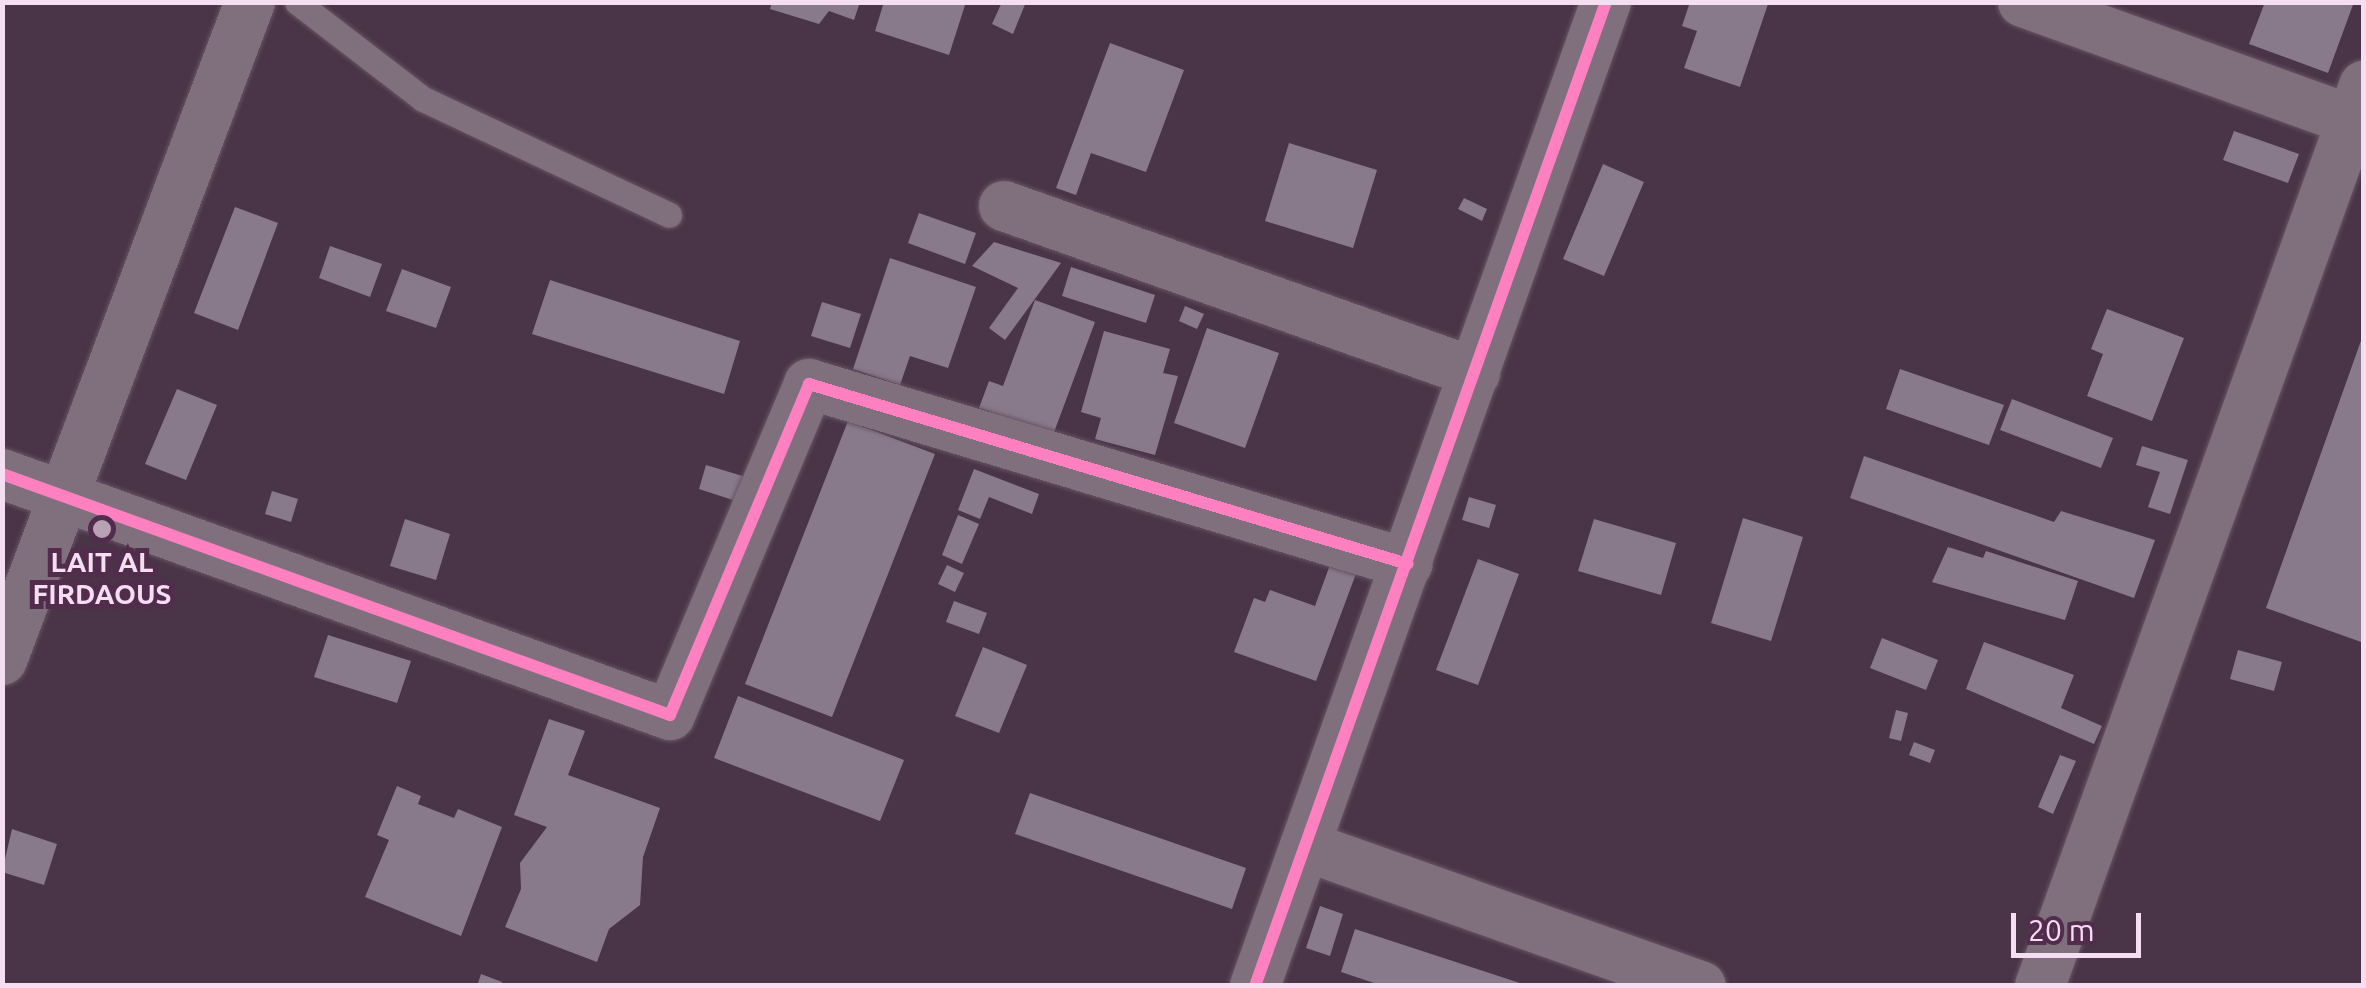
<!DOCTYPE html>
<html>
<head>
<meta charset="utf-8">
<style>
  body { margin:0 }
  #map { position:relative; width:2366px; height:988px; overflow:hidden; background:#4a3447; font-family:Ubuntu,sans-serif }
  div>[style] { position:absolute }
  .building>* { inset:0; background:#897a8b }
  .roads { filter:drop-shadow(0 0 2px #665464) drop-shadow(0 0 2px #665464) }
  .service>* { height:25px; margin:-12.5px; padding:0 12.5px; transform-origin:12.5px; border-radius:12.5px; background:#806f7d }
  .minor>* { height:50px; margin:-25px; padding:0 25px; transform-origin:25px; border-radius:25px; background:#806f7d }
  .cycleway>* { height:12px; margin:-6px; padding:0 6px; transform-origin:6px; border-radius:6px; background:#ff80c0 }
  .dots>* { width:28px; height:28px; translate:-50% -50%; box-sizing:border-box; border:5px solid #522c4d; border-radius:50% }
  span { translate:-50% -50%; white-space:nowrap; text-align:center; line-height:1.15; -webkit-text-stroke:10px #522c4d; paint-order:stroke }
  .poi-label { font-size:28px; color:#f6def2; font-weight:700 }
  .frame { position:absolute; inset:0; border:5px solid #f6def2; pointer-events:none }
  .scale { position:absolute; left:2011px; top:913px; width:130px; height:45px; box-sizing:border-box; border:5px solid #f6def2; border-top:0; padding-left:12px; font-size:30px; line-height:35px; white-space:nowrap; color:#f6def2; -webkit-text-stroke:8px #522c4d; paint-order:stroke }
</style>
</head>
<body>
<div id="map">
  <div class="building">
    <div style="clip-path:polygon(772px 2px,860px 2px,854px 20px,829px 11px,819px 24px,770px 9px)"></div>
    <div style="clip-path:polygon(884px 2px,966px 2px,949px 55px,875px 31px)"></div>
    <div style="clip-path:polygon(1002px 2px,1026px 2px,1013px 34px,992px 24px)"></div>
    <div style="clip-path:polygon(1690px 2px,1768px 4px,1740px 87px,1684px 68px,1697px 31px,1682px 26px)"></div>
    <div style="clip-path:polygon(2265px 2px,2354px 2px,2328px 73px,2249px 44px)"></div>
    <div style="clip-path:polygon(1110px 43px,1184px 70px,1146px 172px,1091px 153px,1076px 195px,1056px 188px)"></div>
    <div style="clip-path:polygon(2234px 131px,2299px 154px,2288px 183px,2223px 160px)"></div>
    <div style="clip-path:polygon(1289px 143px,1377px 170px,1353px 248px,1265px 221px)"></div>
    <div style="clip-path:polygon(1603px 164px,1644px 182px,1604px 276px,1563px 259px)"></div>
    <div style="clip-path:polygon(1464px 198px,1487px 209px,1482px 221px,1458px 209px)"></div>
    <div style="clip-path:polygon(235px 207px,278px 223px,238px 330px,194px 313px)"></div>
    <div style="clip-path:polygon(919px 213px,976px 233px,965px 264px,908px 243px)"></div>
    <div style="clip-path:polygon(994px 242px,1061px 263px,1005px 340px,989px 328px,1018px 288px,972px 266px)"></div>
    <div style="clip-path:polygon(330px 246px,382px 264px,370px 297px,319px 278px)"></div>
    <div style="clip-path:polygon(890px 258px,976px 287px,948px 368px,910px 356px,900px 385px,853px 369px)"></div>
    <div style="clip-path:polygon(1071px 267px,1155px 295px,1146px 323px,1062px 296px)"></div>
    <div style="clip-path:polygon(402px 269px,451px 287px,436px 328px,386px 311px)"></div>
    <div style="clip-path:polygon(550px 280px,740px 341px,724px 394px,532px 334px)"></div>
    <div style="clip-path:polygon(1035px 300px,1095px 322px,1053px 435px,979px 408px,989px 381px,1003px 386px)"></div>
    <div style="clip-path:polygon(822px 302px,861px 314px,850px 348px,811px 336px)"></div>
    <div style="clip-path:polygon(1185px 306px,1204px 314px,1197px 329px,1179px 321px)"></div>
    <div style="clip-path:polygon(2107px 309px,2184px 338px,2152px 421px,2087px 396px,2103px 354px,2091px 349px)"></div>
    <div style="clip-path:polygon(1207px 328px,1279px 353px,1245px 448px,1174px 423px)"></div>
    <div style="clip-path:polygon(1104px 331px,1170px 349px,1163px 373px,1178px 376px,1155px 455px,1095px 439px,1101px 418px,1081px 412px)"></div>
    <div style="clip-path:polygon(2363px 335px,2364px 335px,2364px 643px,2266px 608px)"></div>
    <div style="clip-path:polygon(1900px 369px,2004px 405px,1989px 445px,1886px 409px)"></div>
    <div style="clip-path:polygon(177px 389px,217px 405px,186px 480px,145px 464px)"></div>
    <div style="clip-path:polygon(2012px 399px,2113px 438px,2101px 468px,2000px 430px)"></div>
    <div style="clip-path:polygon(848px 421px,935px 454px,832px 717px,745px 684px)"></div>
    <div style="clip-path:polygon(2142px 446px,2188px 460px,2170px 514px,2148px 507px,2160px 472px,2136px 465px)"></div>
    <div style="clip-path:polygon(1864px 456px,2054px 522px,2061px 511px,2155px 540px,2134px 598px,1850px 498px)"></div>
    <div style="clip-path:polygon(706px 465px,746px 477px,739px 502px,699px 489px)"></div>
    <div style="clip-path:polygon(974px 469px,1039px 494px,1032px 514px,989px 497px,980px 519px,958px 510px)"></div>
    <div style="clip-path:polygon(272px 491px,298px 499px,291px 522px,265px 514px)"></div>
    <div style="clip-path:polygon(1469px 497px,1496px 505px,1489px 528px,1462px 520px)"></div>
    <div style="clip-path:polygon(958px 515px,979px 524px,962px 564px,942px 555px)"></div>
    <div style="clip-path:polygon(1743px 518px,1803px 537px,1771px 641px,1711px 623px)"></div>
    <div style="clip-path:polygon(405px 519px,450px 534px,436px 580px,390px 566px)"></div>
    <div style="clip-path:polygon(1594px 519px,1676px 543px,1661px 595px,1578px 571px)"></div>
    <div style="clip-path:polygon(1948px 547px,1983px 558px,1986px 551px,2078px 581px,2065px 620px,1932px 582px)"></div>
    <div style="clip-path:polygon(1478px 559px,1519px 574px,1478px 685px,1436px 670px)"></div>
    <div style="clip-path:polygon(1331px 562px,1357px 571px,1316px 681px,1234px 652px,1254px 598px,1265px 602px,1270px 590px,1315px 606px)"></div>
    <div style="clip-path:polygon(947px 565px,964px 573px,955px 592px,938px 584px)"></div>
    <div style="clip-path:polygon(954px 601px,987px 613px,979px 634px,946px 622px)"></div>
    <div style="clip-path:polygon(328px 635px,411px 661px,397px 703px,314px 677px)"></div>
    <div style="clip-path:polygon(1882px 638px,1938px 660px,1926px 690px,1870px 668px)"></div>
    <div style="clip-path:polygon(1984px 642px,2074px 675px,2061px 708px,2102px 726px,2094px 744px,1966px 689px)"></div>
    <div style="clip-path:polygon(983px 647px,1027px 665px,999px 733px,955px 716px)"></div>
    <div style="clip-path:polygon(2238px 650px,2282px 662px,2274px 691px,2230px 679px)"></div>
    <div style="clip-path:polygon(738px 696px,904px 760px,880px 821px,714px 758px)"></div>
    <div style="clip-path:polygon(1896px 710px,1908px 713px,1901px 741px,1889px 738px)"></div>
    <div style="clip-path:polygon(549px 719px,585px 731px,568px 775px,660px 808px,643px 857px,640px 905px,609px 929px,597px 962px,505px 927px,521px 889px,520px 863px,547px 827px,514px 815px)"></div>
    <div style="clip-path:polygon(1914px 742px,1935px 750px,1930px 763px,1909px 755px)"></div>
    <div style="clip-path:polygon(2060px 755px,2076px 761px,2053px 814px,2038px 807px)"></div>
    <div style="clip-path:polygon(397px 786px,421px 796px,418px 804px,454px 818px,458px 809px,502px 827px,461px 936px,365px 897px,389px 840px,377px 835px)"></div>
    <div style="clip-path:polygon(1030px 793px,1246px 868px,1232px 909px,1015px 834px)"></div>
    <div style="clip-path:polygon(12px 829px,57px 844px,44px 885px,2px 872px)"></div>
    <div style="clip-path:polygon(1320px 906px,1343px 914px,1330px 956px,1306px 948px)"></div>
    <div style="clip-path:polygon(1355px 929px,1526px 985px,1526px 986px,1383px 986px,1341px 972px)"></div>
    <div style="clip-path:polygon(481px 974px,502px 982px,500px 986px,477px 986px)"></div>
  </div>
  <div class="roads">
    <div class="service">
      <div style="left:297px;top:2px;width:159px;rotate:37.6deg"></div>
      <div style="left:423px;top:99px;width:272px;rotate:25.2deg"></div>
    </div>
    <div class="minor">
      <div style="left:2023px;top:2px;width:363px;rotate:19.8deg"></div>
      <div style="left:1004px;top:206px;width:500px;rotate:19.5deg"></div>
      <div style="left:2px;top:474px;width:710px;rotate:19.84deg"></div>
      <div style="left:670px;top:715px;width:359px;rotate:-67.2deg"></div>
      <div style="left:809px;top:384px;width:625px;rotate:16.73deg"></div>
      <div style="left:2px;top:660px;width:703px;rotate:-69.35deg"></div>
      <div style="left:1305px;top:846px;width:420px;rotate:19.5deg"></div>
      <div style="left:1255px;top:986px;width:1045px;rotate:-70.37deg"></div>
      <div style="left:2040px;top:986px;width:957px;rotate:-70.2deg"></div>
    </div>
  </div>
  <div class="cycleway">
    <div style="left:2px;top:474px;width:710px;rotate:19.84deg"></div>
    <div style="left:670px;top:715px;width:359px;rotate:-67.2deg"></div>
    <div style="left:809px;top:384px;width:625px;rotate:16.73deg"></div>
    <div style="left:1255px;top:986px;width:1045px;rotate:-70.37deg"></div>
  </div>
  <div class="dots">
    <div style="left:102px;top:529px;background:#baa2b6"></div>
  </div>
  <div class="poi-label">
    <span style="left:102px;top:578px">LAIT AL<br>FIRDAOUS</span>
  </div>
  <div class="frame"></div>
  <div class="scale">20 m</div>
</div>
</body>
</html>
